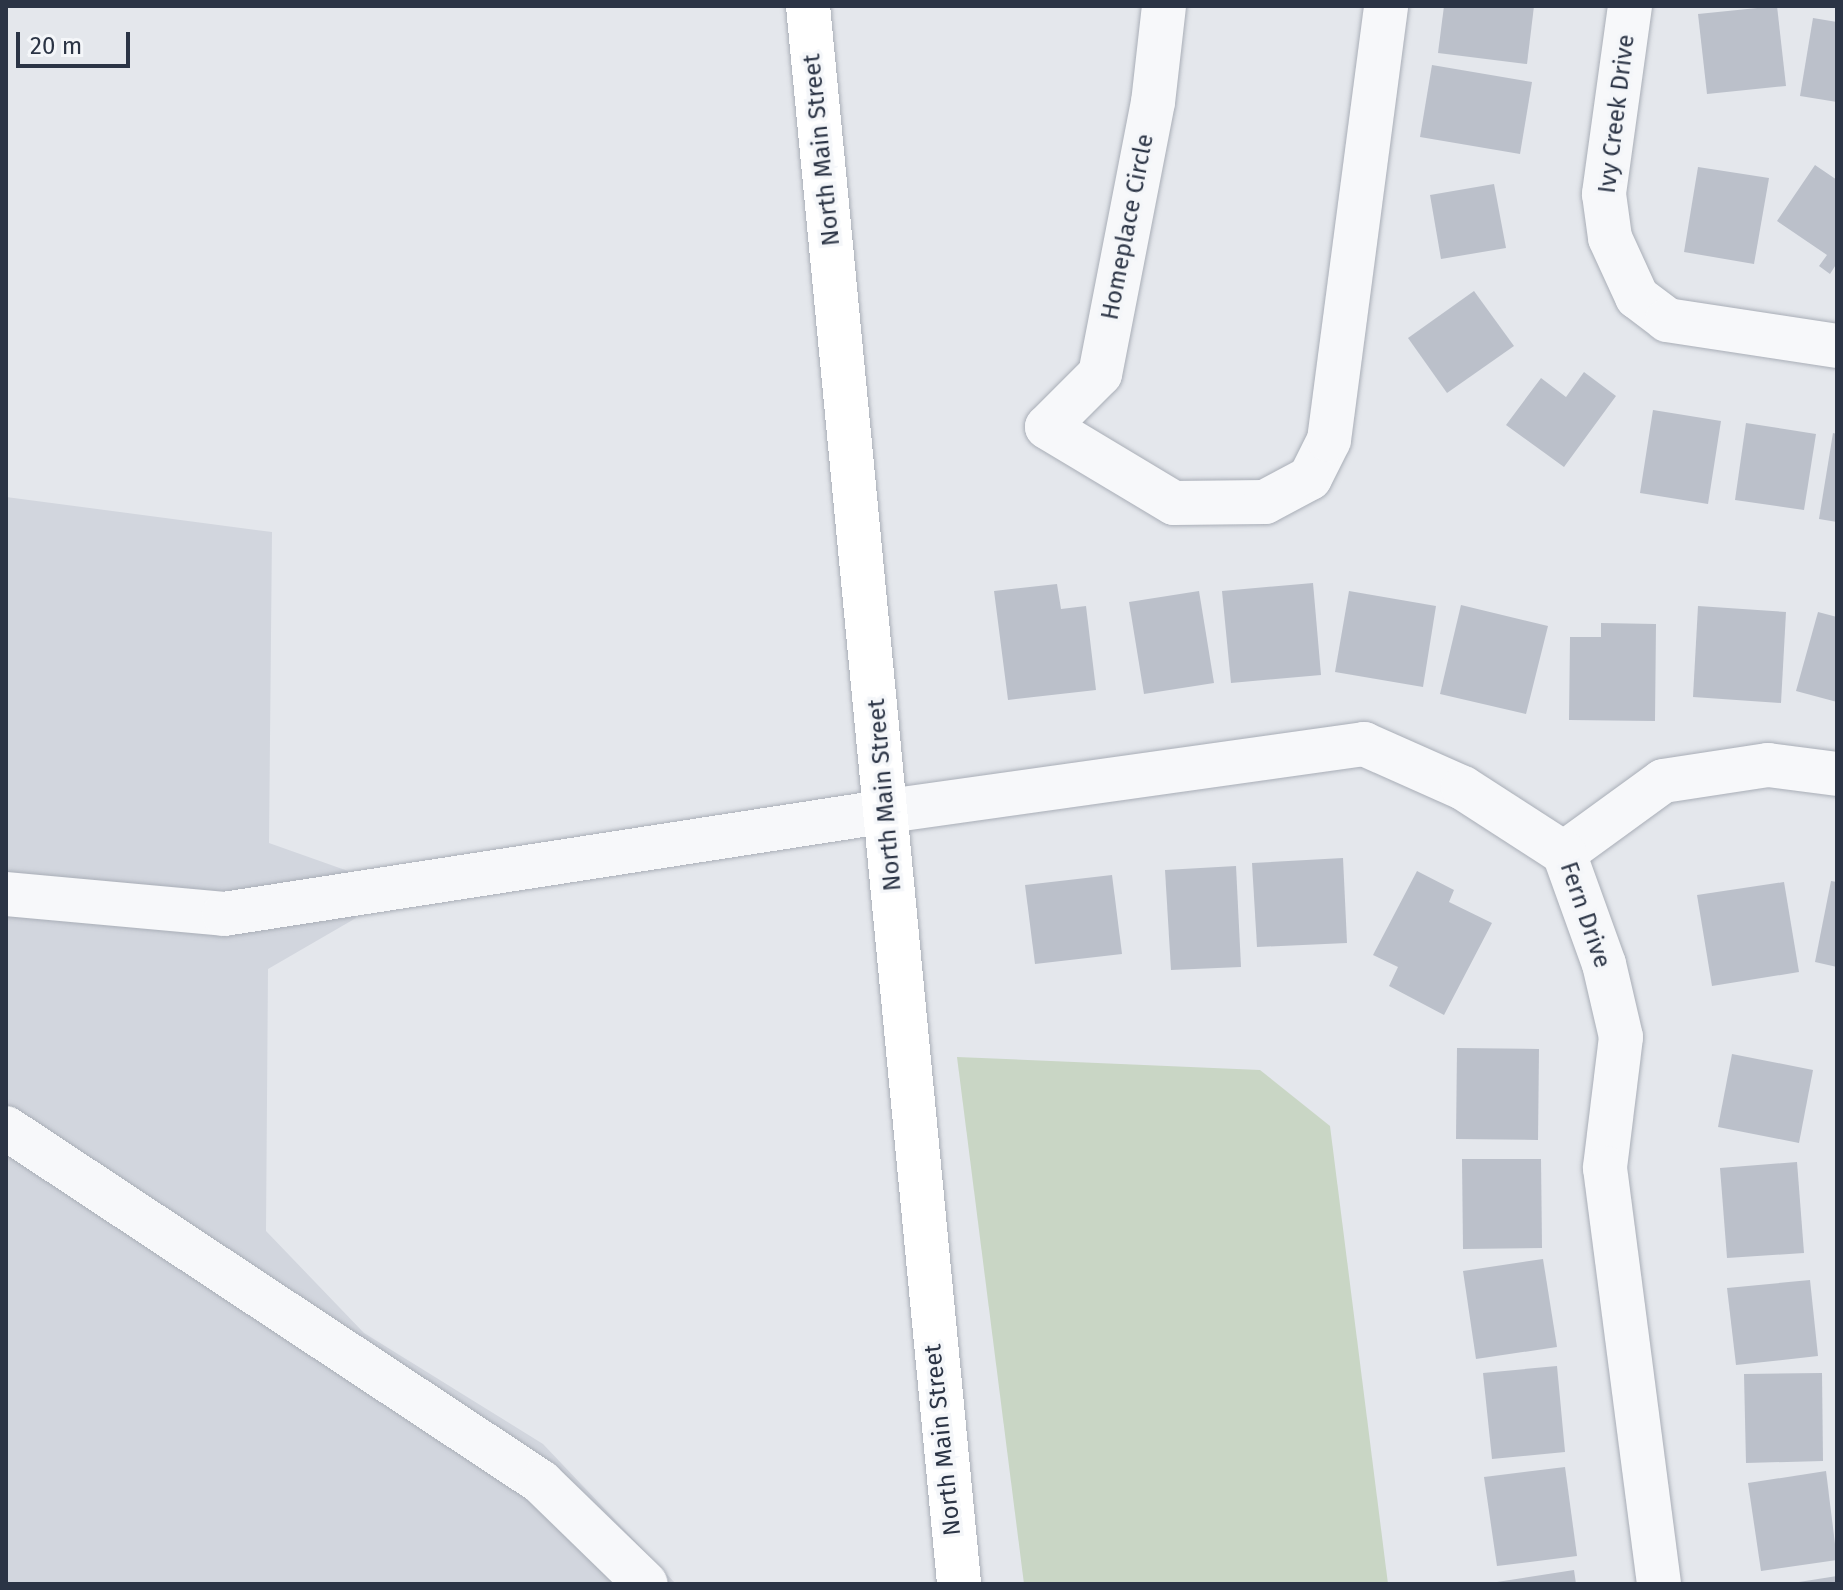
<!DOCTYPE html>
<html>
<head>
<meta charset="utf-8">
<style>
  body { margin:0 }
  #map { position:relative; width:1843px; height:1590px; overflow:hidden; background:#e4e7ec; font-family:"Fira Sans",sans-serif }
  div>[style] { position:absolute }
  .built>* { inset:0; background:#d2d6de }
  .green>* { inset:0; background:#c9d6c5 }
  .building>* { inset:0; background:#bbc0ca }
  .roads { filter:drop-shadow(0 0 2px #a9aeb7) drop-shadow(0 0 2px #a9aeb7) }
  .minor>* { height:44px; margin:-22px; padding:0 22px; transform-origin:22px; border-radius:22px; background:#f7f8fa }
  .major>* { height:44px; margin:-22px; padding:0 22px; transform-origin:22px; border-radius:22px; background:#fff }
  span { translate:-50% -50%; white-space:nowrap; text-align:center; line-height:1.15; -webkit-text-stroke:7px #f4f6f9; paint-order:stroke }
  .street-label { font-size:24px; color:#2b3445 }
  .frame { position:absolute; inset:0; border:8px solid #2b3445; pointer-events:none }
  .scale { position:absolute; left:16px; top:32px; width:114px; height:36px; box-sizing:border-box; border:4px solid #2b3445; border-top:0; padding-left:10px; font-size:24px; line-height:28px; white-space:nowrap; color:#2b3445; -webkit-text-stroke:6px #f4f6f9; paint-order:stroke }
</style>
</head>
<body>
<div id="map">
  <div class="built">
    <div style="clip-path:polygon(6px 497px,272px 532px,269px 843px,348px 871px,356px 918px,268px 969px,266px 1231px,364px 1333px,543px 1444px,676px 1584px,6px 1584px)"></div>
  </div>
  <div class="green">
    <div style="clip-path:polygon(957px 1057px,1260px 1070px,1330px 1126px,1388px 1584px,1024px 1584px)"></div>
  </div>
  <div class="building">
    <div style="clip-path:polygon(1444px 6px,1534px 6px,1527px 64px,1438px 53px)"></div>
    <div style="clip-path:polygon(1777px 6px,1786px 86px,1707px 94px,1698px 14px)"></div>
    <div style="clip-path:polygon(1813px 18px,1837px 22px,1837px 102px,1800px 96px)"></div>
    <div style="clip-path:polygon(1432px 65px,1532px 82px,1520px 154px,1420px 137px)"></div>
    <div style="clip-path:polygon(1815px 165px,1837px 180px,1837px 263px,1830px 274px,1819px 266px,1827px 255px,1777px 221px)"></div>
    <div style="clip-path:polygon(1698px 167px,1769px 178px,1754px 264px,1684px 252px)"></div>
    <div style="clip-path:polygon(1494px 184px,1506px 248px,1441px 259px,1430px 195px)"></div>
    <div style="clip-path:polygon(1474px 291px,1514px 346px,1447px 393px,1408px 338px)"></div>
    <div style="clip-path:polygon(1584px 372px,1616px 396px,1564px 467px,1506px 425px,1541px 378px,1566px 397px)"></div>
    <div style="clip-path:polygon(1653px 410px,1721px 421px,1708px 504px,1640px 493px)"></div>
    <div style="clip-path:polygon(1746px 423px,1816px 434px,1804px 510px,1735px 500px)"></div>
    <div style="clip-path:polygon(1833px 433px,1837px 434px,1837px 522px,1819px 519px)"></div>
    <div style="clip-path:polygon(1313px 583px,1321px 675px,1231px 683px,1222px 591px)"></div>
    <div style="clip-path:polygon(1057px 584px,1061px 609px,1086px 606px,1096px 690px,1008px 700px,994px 591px)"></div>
    <div style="clip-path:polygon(1199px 591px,1214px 683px,1144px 694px,1129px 602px)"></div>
    <div style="clip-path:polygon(1349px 591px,1436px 606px,1423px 687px,1335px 672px)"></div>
    <div style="clip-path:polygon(1461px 605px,1548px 626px,1526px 714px,1440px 694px)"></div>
    <div style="clip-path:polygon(1698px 606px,1786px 612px,1781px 703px,1693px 697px)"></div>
    <div style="clip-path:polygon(1818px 612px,1837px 617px,1837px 702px,1796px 691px)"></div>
    <div style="clip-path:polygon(1601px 623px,1656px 624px,1655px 721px,1569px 720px,1570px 637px,1601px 637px)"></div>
    <div style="clip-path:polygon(1343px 858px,1347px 943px,1257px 947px,1252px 863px)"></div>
    <div style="clip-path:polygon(1236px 866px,1241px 967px,1171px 970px,1165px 870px)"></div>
    <div style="clip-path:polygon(1417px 871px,1454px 890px,1449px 902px,1492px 923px,1444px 1015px,1389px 986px,1398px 967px,1373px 955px)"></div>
    <div style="clip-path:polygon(1112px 875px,1122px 954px,1035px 964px,1025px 885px)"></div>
    <div style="clip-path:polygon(1831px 881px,1837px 882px,1837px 967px,1815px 962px)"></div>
    <div style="clip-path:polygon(1784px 882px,1799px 972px,1712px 986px,1697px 895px)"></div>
    <div style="clip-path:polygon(1457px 1048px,1539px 1049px,1538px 1140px,1456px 1139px)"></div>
    <div style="clip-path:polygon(1732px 1054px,1813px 1070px,1799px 1143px,1718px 1127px)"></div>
    <div style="clip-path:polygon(1462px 1159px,1541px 1159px,1542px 1248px,1463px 1249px)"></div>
    <div style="clip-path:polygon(1797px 1162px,1804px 1253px,1727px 1258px,1720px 1168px)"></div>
    <div style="clip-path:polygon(1543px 1259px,1557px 1347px,1476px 1359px,1463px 1271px)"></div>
    <div style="clip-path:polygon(1810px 1280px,1818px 1356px,1736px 1365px,1727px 1288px)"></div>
    <div style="clip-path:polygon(1557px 1366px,1565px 1452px,1492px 1459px,1483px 1373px)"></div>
    <div style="clip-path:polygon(1822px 1373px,1823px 1461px,1746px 1463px,1744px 1374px)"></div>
    <div style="clip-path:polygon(1565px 1467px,1577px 1556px,1497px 1566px,1484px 1477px)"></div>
    <div style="clip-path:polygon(1826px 1471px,1837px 1560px,1761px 1571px,1748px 1483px)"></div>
    <div style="clip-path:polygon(1574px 1570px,1576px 1584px,1497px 1584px,1497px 1582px)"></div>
    <div style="clip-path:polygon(1837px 1576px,1837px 1584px,1799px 1584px,1799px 1582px)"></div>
  </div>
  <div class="roads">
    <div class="minor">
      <div style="left:1164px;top:6px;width:97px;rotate:96.5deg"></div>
      <div style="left:1153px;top:102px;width:277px;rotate:101deg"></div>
      <div style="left:1100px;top:374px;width:75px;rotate:135deg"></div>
      <div style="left:1047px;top:427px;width:148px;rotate:30.9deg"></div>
      <div style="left:1174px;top:503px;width:91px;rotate:-0.6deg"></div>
      <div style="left:1265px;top:502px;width:51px;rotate:-28.1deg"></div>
      <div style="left:1310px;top:478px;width:42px;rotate:-63.4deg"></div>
      <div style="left:1329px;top:440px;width:438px;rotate:-82.5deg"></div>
      <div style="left:1630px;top:6px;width:190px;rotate:97.9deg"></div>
      <div style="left:1604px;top:194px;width:44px;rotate:82.2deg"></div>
      <div style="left:1610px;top:238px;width:65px;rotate:65.4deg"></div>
      <div style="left:1637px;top:297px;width:38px;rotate:37deg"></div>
      <div style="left:1667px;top:320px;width:172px;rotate:8.7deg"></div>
      <div style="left:1564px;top:853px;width:122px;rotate:-36deg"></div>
      <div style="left:1663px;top:781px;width:106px;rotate:-8.7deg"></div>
      <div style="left:1768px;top:765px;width:70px;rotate:7.4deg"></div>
      <div style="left:6px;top:894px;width:219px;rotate:5.2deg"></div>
      <div style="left:224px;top:914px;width:672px;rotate:-8.82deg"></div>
      <div style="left:888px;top:811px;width:481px;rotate:-8deg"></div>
      <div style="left:1364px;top:744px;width:108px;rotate:24deg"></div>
      <div style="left:1463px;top:788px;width:120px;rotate:32.8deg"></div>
      <div style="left:1564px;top:853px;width:118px;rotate:70.2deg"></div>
      <div style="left:1604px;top:964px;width:75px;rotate:76.9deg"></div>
      <div style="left:1621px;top:1037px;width:132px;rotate:97deg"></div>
      <div style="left:1605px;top:1168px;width:419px;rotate:82.6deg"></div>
      <div style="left:6px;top:1128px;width:642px;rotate:33.49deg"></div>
      <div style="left:541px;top:1482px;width:146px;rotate:44.2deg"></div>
    </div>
    <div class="major">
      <div style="left:808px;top:6px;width:1585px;rotate:84.53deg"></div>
    </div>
  </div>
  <div class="street-label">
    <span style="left:1617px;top:114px;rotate:-83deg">Ivy Creek Drive</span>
    <span style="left:822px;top:150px;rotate:-96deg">North Main Street</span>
    <span style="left:1128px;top:227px;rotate:-79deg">Homeplace Circle</span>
    <span style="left:885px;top:795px;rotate:-95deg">North Main Street</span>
    <span style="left:1585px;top:915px;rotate:71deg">Fern Drive</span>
    <span style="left:943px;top:1440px;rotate:-96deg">North Main Street</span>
  </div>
  <div class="frame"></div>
  <div class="scale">20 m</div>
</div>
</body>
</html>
